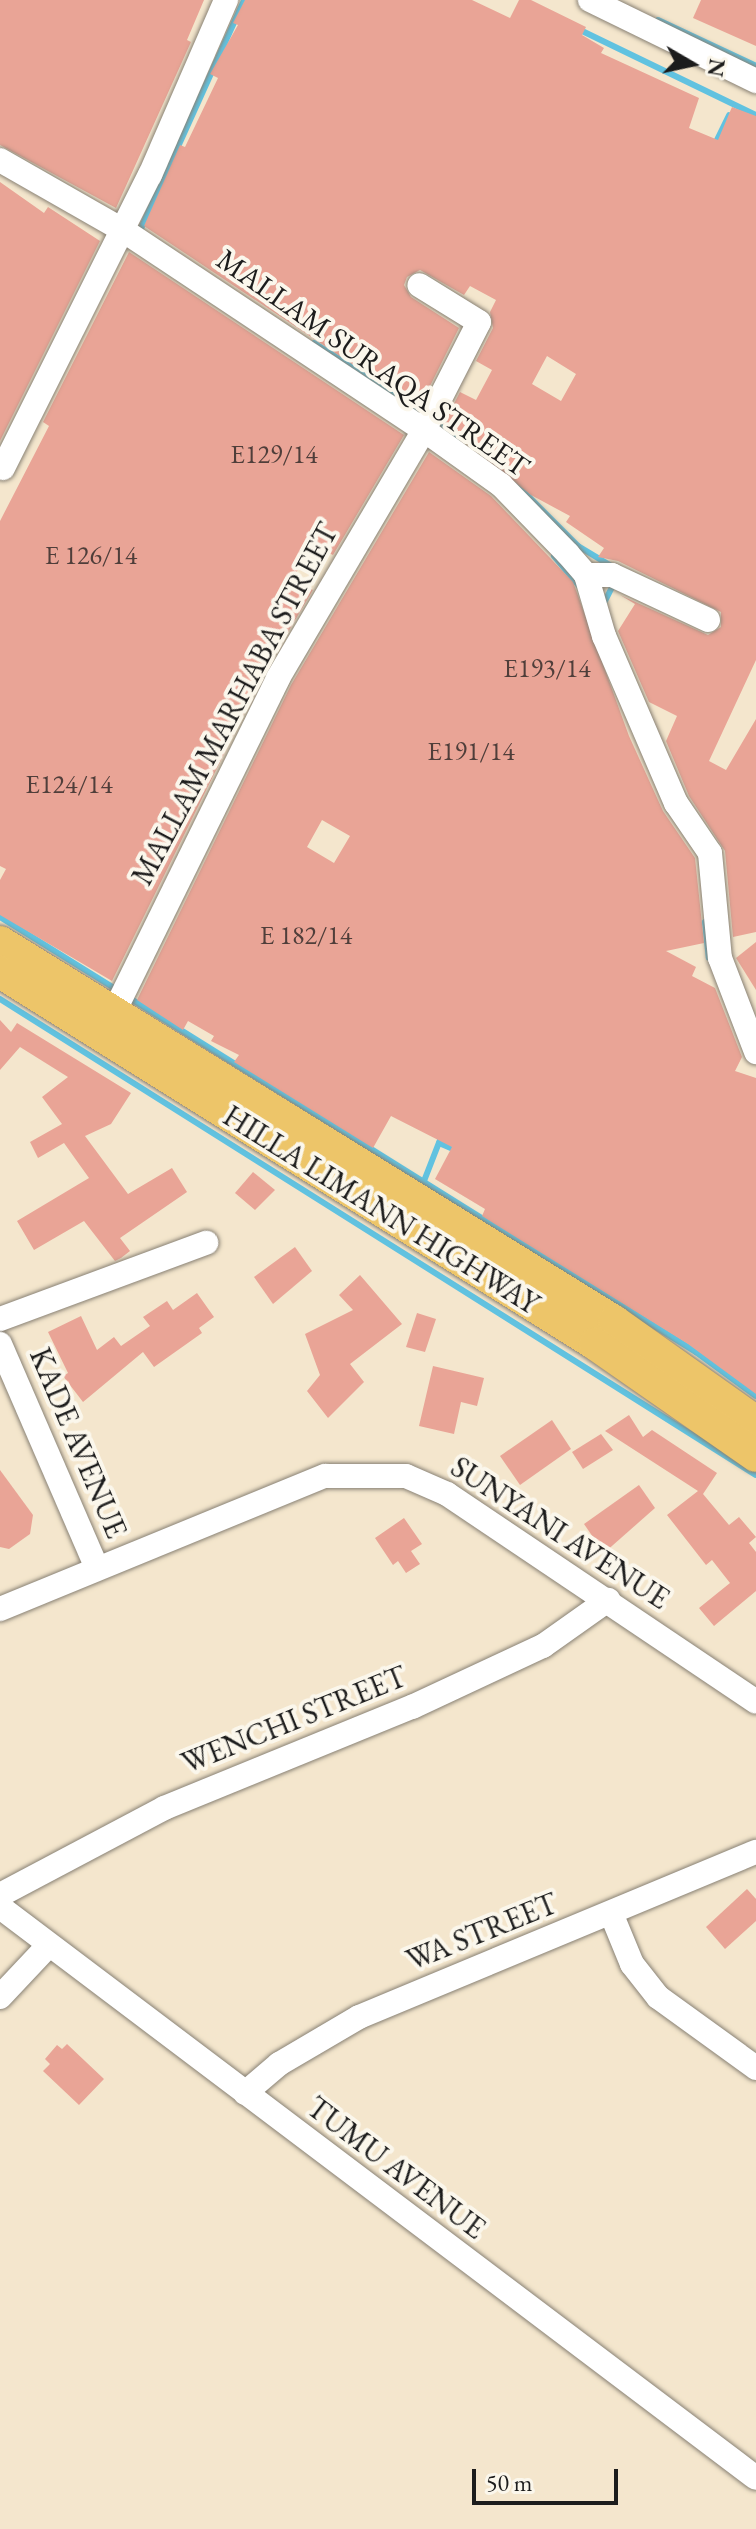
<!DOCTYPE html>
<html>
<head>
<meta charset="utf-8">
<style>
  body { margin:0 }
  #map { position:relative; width:756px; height:2529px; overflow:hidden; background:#f4e6cd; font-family:"EB Garamond",serif }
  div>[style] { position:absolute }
  .stream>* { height:6px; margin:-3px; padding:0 3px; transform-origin:3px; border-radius:3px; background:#61c2e0 }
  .building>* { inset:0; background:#e9a496 }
  .roads { filter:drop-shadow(0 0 2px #888174) drop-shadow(0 0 2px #888174) }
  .minor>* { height:24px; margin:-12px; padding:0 12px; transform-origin:12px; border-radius:12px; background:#fff }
  .major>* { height:32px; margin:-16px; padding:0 16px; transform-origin:16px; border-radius:16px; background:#edc569 }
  span { translate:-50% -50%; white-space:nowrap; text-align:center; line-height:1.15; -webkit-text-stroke:8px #fbf7ec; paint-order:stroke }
  .number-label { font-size:26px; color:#4f3e3a }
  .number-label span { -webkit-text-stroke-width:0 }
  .street-label { font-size:30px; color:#1c1c1c }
  .north { position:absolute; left:652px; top:24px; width:80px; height:80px; -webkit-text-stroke:6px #fbf7ec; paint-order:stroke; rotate:99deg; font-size:22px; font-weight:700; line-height:32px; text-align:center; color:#1c1c1c }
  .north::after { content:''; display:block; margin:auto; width:28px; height:36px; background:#1c1c1c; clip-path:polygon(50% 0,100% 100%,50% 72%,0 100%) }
  .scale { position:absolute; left:472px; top:2469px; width:146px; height:36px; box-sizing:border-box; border:4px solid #1c1c1c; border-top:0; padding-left:10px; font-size:24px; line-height:28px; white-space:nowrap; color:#1c1c1c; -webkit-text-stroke:6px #fbf7ec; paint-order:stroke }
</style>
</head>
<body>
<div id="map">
  <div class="stream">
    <div style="left:658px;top:20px;width:108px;rotate:25.1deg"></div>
    <div style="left:578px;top:29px;width:198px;rotate:25.8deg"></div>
    <div style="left:715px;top:144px;width:32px;rotate:-64deg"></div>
    <div style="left:139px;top:233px;width:256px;rotate:-65.7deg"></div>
    <div style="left:314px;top:343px;width:133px;rotate:32.4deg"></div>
    <div style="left:434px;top:422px;width:29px;rotate:36deg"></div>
    <div style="left:514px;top:482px;width:91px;rotate:45deg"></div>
    <div style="left:578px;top:546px;width:37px;rotate:31deg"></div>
    <div style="left:554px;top:556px;width:40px;rotate:50deg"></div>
    <div style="left:604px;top:603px;width:25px;rotate:-63deg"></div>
    <div style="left:0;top:917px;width:140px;rotate:31.9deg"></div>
    <div style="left:705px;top:922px;width:36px;rotate:84deg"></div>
    <div style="left:128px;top:997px;width:670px;rotate:32.01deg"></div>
    <div style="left:696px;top:1352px;width:74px;rotate:36.3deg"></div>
    <div style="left:0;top:999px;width:893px;rotate:32.2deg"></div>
    <div style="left:439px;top:1143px;width:21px;rotate:23deg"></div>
    <div style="left:424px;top:1181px;width:44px;rotate:-68.7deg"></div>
  </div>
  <div class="building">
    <div style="clip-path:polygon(0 0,204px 0,187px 40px,191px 42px,116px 208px,0 145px)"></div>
    <div style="clip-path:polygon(evenodd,245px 0,472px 0,510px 18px,519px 0,531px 0,586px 27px,582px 35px,604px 48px,601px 53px,699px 98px,689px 128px,718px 140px,732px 107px,756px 116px,756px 660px,709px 761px,726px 770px,756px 719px,756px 932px,733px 937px,725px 851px,689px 796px,666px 741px,677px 716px,649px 702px,618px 631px,635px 604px,620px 595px,708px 635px,721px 627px,721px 612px,618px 561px,598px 557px,604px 548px,566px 522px,570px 516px,531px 495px,443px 425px,460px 392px,476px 400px,492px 370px,476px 361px,493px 328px,490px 312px,496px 300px,470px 286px,464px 295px,420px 270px,407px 277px,404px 285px,411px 297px,459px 328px,421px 404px,408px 396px,406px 400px,144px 226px,180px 145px,185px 147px,218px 78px,210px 74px,238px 25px,233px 23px,245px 0,547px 356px,576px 374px,561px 401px,532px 384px,547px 356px)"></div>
    <div style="clip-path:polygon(701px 0,756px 0,756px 46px,693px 18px)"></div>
    <div style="clip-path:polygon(0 182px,44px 213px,48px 207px,100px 241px,0 441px)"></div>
    <div style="clip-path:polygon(129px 252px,404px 435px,333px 555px,311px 544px,293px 579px,313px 590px,265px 671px,112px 981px,0 915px,0 880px,6px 869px,0 866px,0 521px,49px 426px,43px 422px)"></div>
    <div style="clip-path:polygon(evenodd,429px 452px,491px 496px,573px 582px,629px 736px,663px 811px,695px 858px,704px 943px,666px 951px,696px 967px,692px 976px,715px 988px,742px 1057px,735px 1071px,756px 1078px,756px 1394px,688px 1344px,482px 1216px,485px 1209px,435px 1179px,452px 1147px,391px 1116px,373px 1148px,234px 1062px,239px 1055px,211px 1041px,214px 1036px,188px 1021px,183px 1030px,137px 1000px,291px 685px,429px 452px,322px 820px,350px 836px,334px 863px,307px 847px,322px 820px)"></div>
    <div style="clip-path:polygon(756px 942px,756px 990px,736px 958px)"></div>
    <div style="clip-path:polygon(0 1020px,11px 1032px,17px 1023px,131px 1093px,111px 1124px,85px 1136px,128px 1194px,172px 1168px,187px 1192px,120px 1238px,130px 1251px,121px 1258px,115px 1261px,84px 1221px,34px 1250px,17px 1221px,89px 1178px,64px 1143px,38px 1158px,30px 1142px,62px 1124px,42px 1097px,68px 1077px,20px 1047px,0 1070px)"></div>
    <div style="clip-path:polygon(253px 1172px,275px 1190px,255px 1210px,235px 1193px)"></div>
    <div style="clip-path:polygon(295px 1247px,312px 1271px,273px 1304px,254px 1277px)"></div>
    <div style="clip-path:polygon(360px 1275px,402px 1324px,350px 1364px,364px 1382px,328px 1418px,307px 1391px,320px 1375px,305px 1334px,353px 1310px,339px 1295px)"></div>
    <div style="clip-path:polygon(197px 1293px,214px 1317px,199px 1328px,202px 1333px,154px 1367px,143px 1352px,83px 1402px,63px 1376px,68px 1373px,48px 1332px,81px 1316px,97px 1350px,114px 1337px,121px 1346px,150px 1326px,143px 1317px,167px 1301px,173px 1310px)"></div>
    <div style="clip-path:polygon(417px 1313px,436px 1319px,425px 1352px,406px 1347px)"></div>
    <div style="clip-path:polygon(433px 1366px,484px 1378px,477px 1406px,461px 1402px,454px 1434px,419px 1426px)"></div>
    <div style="clip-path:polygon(629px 1415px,643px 1437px,652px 1430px,717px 1473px,703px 1494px,729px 1525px,739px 1517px,756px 1537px,749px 1543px,756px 1552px,756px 1591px,714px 1626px,699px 1608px,730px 1583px,712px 1560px,706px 1565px,667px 1515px,698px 1491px,605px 1431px)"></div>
    <div style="clip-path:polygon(552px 1420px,571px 1449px,520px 1485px,500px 1456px)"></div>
    <div style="clip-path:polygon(601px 1434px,613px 1450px,583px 1469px,572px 1452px)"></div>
    <div style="clip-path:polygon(0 1470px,33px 1515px,30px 1534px,9px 1549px,0 1547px)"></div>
    <div style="clip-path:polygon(639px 1485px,655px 1508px,604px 1553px,584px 1524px)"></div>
    <div style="clip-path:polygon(404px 1518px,422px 1544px,411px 1551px,420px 1564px,406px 1573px,398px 1561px,393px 1565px,375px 1538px)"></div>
    <div style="clip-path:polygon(747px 1889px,756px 1899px,756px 1921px,725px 1949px,706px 1927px)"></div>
    <div style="clip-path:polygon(67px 2044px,104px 2079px,79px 2105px,43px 2071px,50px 2064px,45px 2059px,57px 2045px,62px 2049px)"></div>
  </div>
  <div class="roads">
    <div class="minor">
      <div style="left:590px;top:0;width:185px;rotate:26deg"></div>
      <div style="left:0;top:160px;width:139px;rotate:29.7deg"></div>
      <div style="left:121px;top:229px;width:364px;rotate:33.6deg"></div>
      <div style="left:424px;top:430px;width:95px;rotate:35.5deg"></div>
      <div style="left:501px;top:485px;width:96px;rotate:45.8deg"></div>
      <div style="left:568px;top:554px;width:28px;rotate:49deg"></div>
      <div style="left:586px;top:575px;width:64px;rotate:73.6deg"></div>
      <div style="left:604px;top:636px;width:182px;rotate:66.7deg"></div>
      <div style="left:676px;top:803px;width:60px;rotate:55.8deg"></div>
      <div style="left:710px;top:853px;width:105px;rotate:84.6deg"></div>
      <div style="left:720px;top:958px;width:101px;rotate:69deg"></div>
      <div style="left:3px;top:468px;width:328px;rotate:-63.4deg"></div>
      <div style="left:150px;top:175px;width:191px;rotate:-66.5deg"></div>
      <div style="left:586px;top:575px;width:26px"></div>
      <div style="left:612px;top:575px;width:106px;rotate:25.1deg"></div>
      <div style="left:113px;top:1014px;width:374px;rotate:-63.8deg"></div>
      <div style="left:278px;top:678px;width:288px;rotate:-59.5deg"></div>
      <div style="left:424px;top:430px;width:121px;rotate:-63deg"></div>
      <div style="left:479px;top:322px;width:70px;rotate:-148.3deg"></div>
      <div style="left:0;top:1319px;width:220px;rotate:-20.3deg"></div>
      <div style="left:0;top:1344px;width:244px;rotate:66.6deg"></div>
      <div style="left:0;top:1609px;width:351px;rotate:-22.3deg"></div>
      <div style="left:325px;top:1476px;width:81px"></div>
      <div style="left:406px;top:1476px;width:45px;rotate:23.7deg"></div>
      <div style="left:447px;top:1494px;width:372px;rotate:33.9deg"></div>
      <div style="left:0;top:1895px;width:186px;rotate:-27.9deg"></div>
      <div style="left:164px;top:1808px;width:268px;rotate:-22.2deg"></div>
      <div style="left:412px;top:1707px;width:145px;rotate:-25deg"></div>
      <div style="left:543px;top:1646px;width:80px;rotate:-35.3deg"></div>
      <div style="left:0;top:1907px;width:947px;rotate:37.06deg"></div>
      <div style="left:611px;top:1913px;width:55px;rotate:67.6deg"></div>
      <div style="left:632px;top:1964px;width:42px;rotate:51.8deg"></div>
      <div style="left:658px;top:1997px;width:121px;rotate:35.9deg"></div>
      <div style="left:0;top:1997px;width:71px;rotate:-46.7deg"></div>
      <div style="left:245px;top:2093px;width:45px;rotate:-40.5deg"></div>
      <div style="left:279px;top:2064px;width:93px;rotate:-30.4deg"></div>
      <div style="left:359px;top:2017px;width:430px;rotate:-22.6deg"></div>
    </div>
    <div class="major">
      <div style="left:0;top:942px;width:722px;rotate:31.69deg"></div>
      <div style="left:614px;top:1321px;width:174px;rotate:35.4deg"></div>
      <div style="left:0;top:972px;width:702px;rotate:32.01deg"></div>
      <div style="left:595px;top:1344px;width:196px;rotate:34.8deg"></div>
    </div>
  </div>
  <div class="number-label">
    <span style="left:274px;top:455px">E129/14</span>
    <span style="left:91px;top:556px">E 126/14</span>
    <span style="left:547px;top:669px">E193/14</span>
    <span style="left:471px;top:752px">E191/14</span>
    <span style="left:69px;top:785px">E124/14</span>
    <span style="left:306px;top:936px">E 182/14</span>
  </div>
  <div class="street-label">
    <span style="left:373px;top:363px;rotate:35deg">MALLAM SURAQA STREET</span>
    <span style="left:235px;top:704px;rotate:-62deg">MALLAM MARHABA STREET</span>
    <span style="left:381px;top:1210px;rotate:32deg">HILLA LIMANN HIGHWAY</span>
    <span style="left:78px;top:1443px;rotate:67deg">KADE AVENUE</span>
    <span style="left:560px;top:1533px;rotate:33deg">SUNYANI AVENUE</span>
    <span style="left:294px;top:1720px;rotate:-22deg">WENCHI STREET</span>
    <span style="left:482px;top:1932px;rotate:-22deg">WA STREET</span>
    <span style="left:396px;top:2168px;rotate:37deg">TUMU AVENUE</span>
  </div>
  <div class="north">N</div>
  <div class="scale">50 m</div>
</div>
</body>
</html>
